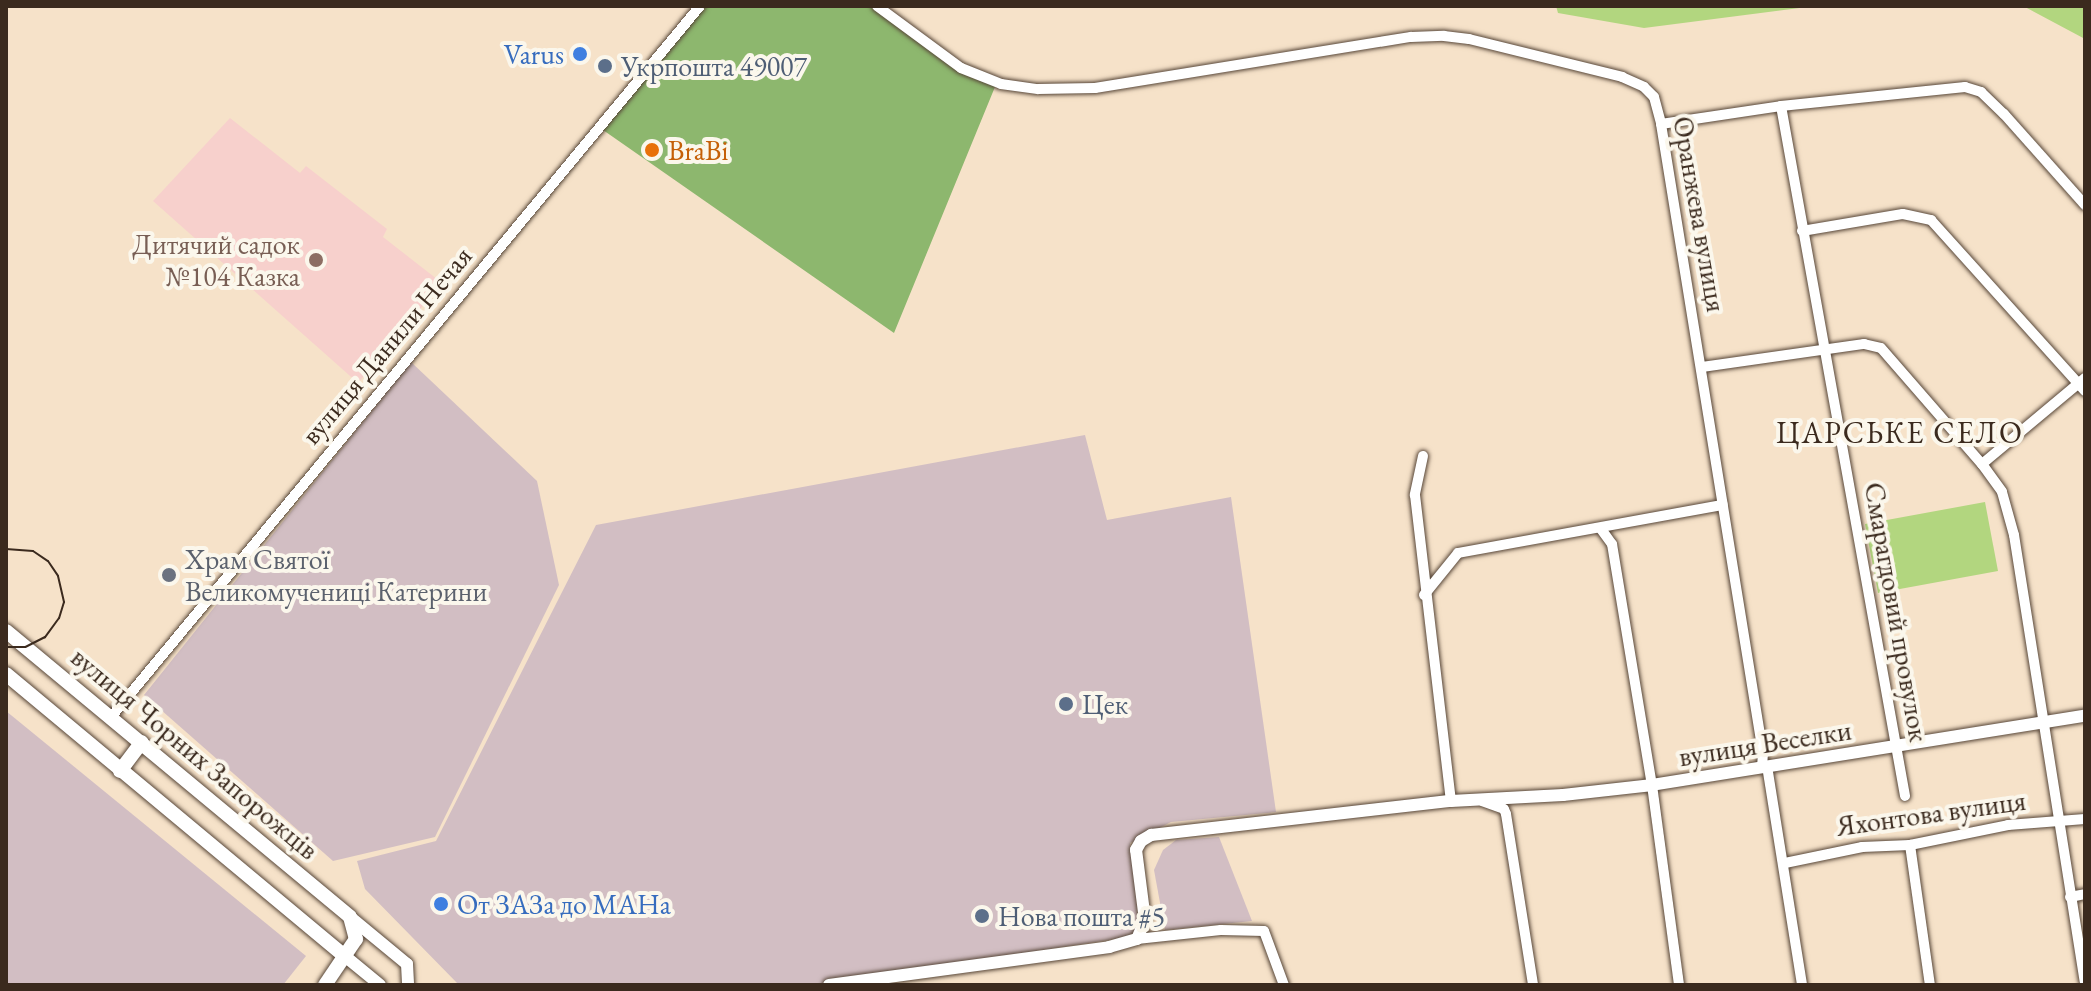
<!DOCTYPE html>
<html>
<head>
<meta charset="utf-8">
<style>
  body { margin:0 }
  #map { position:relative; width:2091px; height:991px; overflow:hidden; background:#f6e2c9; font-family:"EB Garamond",serif }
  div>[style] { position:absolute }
  .built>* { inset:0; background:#f7d0cc }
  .industrial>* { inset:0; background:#d2bec3 }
  .green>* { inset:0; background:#b2d67f }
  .forest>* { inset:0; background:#8db76e }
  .roads { filter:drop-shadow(0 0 2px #574638) drop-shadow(0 0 2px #574638) }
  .minor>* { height:10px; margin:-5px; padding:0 5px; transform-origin:5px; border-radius:5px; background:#fff }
  .tertiary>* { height:12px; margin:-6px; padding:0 6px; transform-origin:6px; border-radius:6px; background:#fff }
  .secondary>* { height:14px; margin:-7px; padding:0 7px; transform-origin:7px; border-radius:7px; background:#fff }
  .tram>* { height:2px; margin:-1px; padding:0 1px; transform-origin:1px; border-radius:1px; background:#3b2a1e }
  .dots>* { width:22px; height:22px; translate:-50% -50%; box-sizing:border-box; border:4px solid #fbf7ec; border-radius:50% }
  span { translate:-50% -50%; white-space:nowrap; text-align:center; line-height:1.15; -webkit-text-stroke:8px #fbf7ec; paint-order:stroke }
  .shop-label { font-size:28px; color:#366cbe }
  .right { translate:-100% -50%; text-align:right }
  .left { translate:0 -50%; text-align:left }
  .service-label { font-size:28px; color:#4e5e75 }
  .food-label { font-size:28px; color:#c56008 }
  .street-label { font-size:28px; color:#3b2a1e }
  .education-label { font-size:28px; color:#785e54 }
  .worship-label { font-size:28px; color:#5b616d }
  .neighbourhood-label { font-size:30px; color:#3b2a1e; letter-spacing:2px }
  .frame { position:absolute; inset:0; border:8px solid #3b2a1e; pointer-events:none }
</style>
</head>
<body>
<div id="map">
  <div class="built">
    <div style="clip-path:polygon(230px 118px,300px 173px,306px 166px,387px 229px,383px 237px,442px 283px,358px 383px,153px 201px)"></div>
  </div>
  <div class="industrial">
    <div style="clip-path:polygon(411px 362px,537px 481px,559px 585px,435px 837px,333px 861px,144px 695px)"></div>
    <div style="clip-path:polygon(1085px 435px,1107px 520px,1231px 497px,1276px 812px,1171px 822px,1130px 843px,1139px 923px,1135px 936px,809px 985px,459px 985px,365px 889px,357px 861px,436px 841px,596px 525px)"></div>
    <div style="clip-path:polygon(6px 711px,306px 956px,283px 985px,6px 985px)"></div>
    <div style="clip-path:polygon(1219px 837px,1252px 921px,1165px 930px,1154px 870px,1163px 850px,1176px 840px)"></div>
  </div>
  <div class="green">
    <div style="clip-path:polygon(1556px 6px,1815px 6px,1644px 28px,1558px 13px)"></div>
    <div style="clip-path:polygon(2021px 6px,2085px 6px,2085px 39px,2025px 7px)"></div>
    <div style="clip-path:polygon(1985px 502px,1998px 571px,1878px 593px,1865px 524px)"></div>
  </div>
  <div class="forest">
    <div style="clip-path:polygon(706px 6px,877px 6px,933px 49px,997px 82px,894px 333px,603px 130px)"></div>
  </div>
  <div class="roads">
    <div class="minor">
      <div style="left:877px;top:6px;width:104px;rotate:36.4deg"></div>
      <div style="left:961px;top:68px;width:43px;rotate:21.8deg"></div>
      <div style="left:1001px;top:84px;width:37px;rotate:8deg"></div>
      <div style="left:1038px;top:89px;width:57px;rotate:-1deg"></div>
      <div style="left:1095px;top:88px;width:320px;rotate:-9.2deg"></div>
      <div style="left:1411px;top:37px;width:33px;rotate:-2deg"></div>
      <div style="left:1444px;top:36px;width:25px;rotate:7deg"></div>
      <div style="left:1469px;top:39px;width:158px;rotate:13.9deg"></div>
      <div style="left:1622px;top:77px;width:24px;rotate:24deg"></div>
      <div style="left:1644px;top:87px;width:14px;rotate:45deg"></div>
      <div style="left:1654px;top:97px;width:28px;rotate:75deg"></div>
      <div style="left:1661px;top:124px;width:637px;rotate:80.79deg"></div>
      <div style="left:1763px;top:753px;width:14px;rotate:94deg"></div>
      <div style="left:1781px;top:106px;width:701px;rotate:79.81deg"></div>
      <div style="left:1661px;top:124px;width:121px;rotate:-8.5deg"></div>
      <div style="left:1781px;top:106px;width:185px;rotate:-5.9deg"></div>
      <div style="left:1965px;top:87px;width:17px;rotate:17deg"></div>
      <div style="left:1981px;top:92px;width:32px;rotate:44deg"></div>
      <div style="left:2004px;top:114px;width:122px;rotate:48.3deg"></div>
      <div style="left:1802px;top:231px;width:102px;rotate:-9.6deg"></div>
      <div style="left:1903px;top:214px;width:29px;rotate:12deg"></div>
      <div style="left:1931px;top:220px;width:230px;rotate:48deg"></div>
      <div style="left:1702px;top:367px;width:164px;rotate:-8.1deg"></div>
      <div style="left:1864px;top:344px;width:17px;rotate:13deg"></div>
      <div style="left:1881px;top:348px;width:154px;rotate:49deg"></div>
      <div style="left:1982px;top:464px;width:34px;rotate:54deg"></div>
      <div style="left:2002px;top:492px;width:45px;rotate:74.4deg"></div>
      <div style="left:2014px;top:535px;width:452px;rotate:81deg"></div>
      <div style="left:1423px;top:456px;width:40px;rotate:102deg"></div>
      <div style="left:1415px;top:495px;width:308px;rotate:83.3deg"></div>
      <div style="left:1982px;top:464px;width:134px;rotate:-39.9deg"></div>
      <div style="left:1601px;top:529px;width:19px;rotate:54deg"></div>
      <div style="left:1612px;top:544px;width:244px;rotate:80.6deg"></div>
      <div style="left:1652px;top:785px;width:202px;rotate:82.3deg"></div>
      <div style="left:1424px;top:595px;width:54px;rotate:-51deg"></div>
      <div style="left:1458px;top:553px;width:269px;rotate:-10.3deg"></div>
      <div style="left:111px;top:717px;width:923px;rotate:-50.36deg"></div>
      <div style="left:1767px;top:766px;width:222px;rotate:80.9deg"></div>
      <div style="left:1482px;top:801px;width:23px;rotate:20deg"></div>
      <div style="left:1504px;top:809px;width:5px;rotate:68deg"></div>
      <div style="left:1506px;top:814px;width:173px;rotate:81deg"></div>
      <div style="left:1910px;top:845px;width:141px;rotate:81.9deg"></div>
      <div style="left:1785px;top:863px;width:79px;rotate:-11.7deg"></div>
      <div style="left:1862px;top:847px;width:48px;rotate:-2.4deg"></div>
      <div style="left:1910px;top:845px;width:100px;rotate:-11.5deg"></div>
      <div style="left:2008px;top:825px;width:77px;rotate:-4.5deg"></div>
      <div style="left:2070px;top:897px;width:15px;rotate:-11deg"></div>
      <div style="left:1137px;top:939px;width:84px;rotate:-6.1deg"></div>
      <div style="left:1221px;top:930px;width:43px;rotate:1.3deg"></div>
      <div style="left:1264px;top:931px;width:58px;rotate:69.7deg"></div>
    </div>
    <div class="tertiary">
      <div style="left:350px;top:917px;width:74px;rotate:39.5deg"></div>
      <div style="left:407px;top:964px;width:21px;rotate:87deg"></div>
      <div style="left:346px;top:957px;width:44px;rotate:39.5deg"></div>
      <div style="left:829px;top:985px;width:283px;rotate:-7.7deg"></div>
      <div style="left:1109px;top:947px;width:29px;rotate:-16deg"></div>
      <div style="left:1137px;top:939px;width:21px;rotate:-67deg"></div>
      <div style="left:1145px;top:920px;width:71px;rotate:-97.3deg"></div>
      <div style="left:1136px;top:850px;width:10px;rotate:-61deg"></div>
      <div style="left:1141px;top:841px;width:12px;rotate:-31deg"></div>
      <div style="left:1151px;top:835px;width:302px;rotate:-6.5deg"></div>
      <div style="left:1451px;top:801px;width:112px;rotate:-3.1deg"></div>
      <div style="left:1563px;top:795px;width:90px;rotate:-6.4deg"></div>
      <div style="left:1652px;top:785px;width:438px;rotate:-9.1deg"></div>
    </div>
    <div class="secondary">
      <div style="left:6px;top:631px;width:447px;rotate:39.7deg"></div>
      <div style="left:350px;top:917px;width:23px;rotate:75deg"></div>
      <div style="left:356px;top:939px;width:55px;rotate:124deg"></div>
      <div style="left:6px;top:674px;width:442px;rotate:39.8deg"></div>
      <div style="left:120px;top:771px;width:36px;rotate:-53deg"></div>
    </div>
  </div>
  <div class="tram">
    <div style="left:6px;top:549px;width:27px;rotate:4deg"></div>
    <div style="left:33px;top:551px;width:18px;rotate:34deg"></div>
    <div style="left:48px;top:561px;width:18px;rotate:56deg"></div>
    <div style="left:58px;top:576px;width:27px;rotate:77deg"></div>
    <div style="left:64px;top:602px;width:17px;rotate:107deg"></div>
    <div style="left:59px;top:618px;width:24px;rotate:126deg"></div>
    <div style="left:45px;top:637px;width:22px;rotate:153deg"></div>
    <div style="left:25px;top:647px;width:19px;rotate:180deg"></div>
  </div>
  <div class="dots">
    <div style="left:580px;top:54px;background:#3f7fe0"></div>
    <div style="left:605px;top:66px;background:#5c6f8a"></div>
    <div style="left:652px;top:150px;background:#e8710a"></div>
    <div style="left:316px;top:260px;background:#8d6e63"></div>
    <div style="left:169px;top:575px;background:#6b7280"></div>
    <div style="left:1066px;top:704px;background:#5c6f8a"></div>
    <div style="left:441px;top:904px;background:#3f7fe0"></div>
    <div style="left:982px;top:916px;background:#5c6f8a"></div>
  </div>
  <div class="shop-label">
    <span class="right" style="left:564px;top:54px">Varus</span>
    <span class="left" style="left:457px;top:904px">От ЗАЗа до МАНа</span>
  </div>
  <div class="service-label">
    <span class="left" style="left:621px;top:66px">Укрпошта 49007</span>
    <span class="left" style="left:1082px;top:704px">Цек</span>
    <span class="left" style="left:998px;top:916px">Нова пошта #5</span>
  </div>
  <div class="food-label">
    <span class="left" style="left:668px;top:150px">BraBi</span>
  </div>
  <div class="street-label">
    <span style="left:1700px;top:214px;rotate:80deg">Оранжева вулиця</span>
    <span style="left:386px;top:345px;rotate:-50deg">вулиця Данили Нечая</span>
    <span style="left:1897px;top:612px;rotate:80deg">Смарагдовий провулок</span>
    <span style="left:1765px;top:743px;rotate:-9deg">вулиця Веселки</span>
    <span style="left:195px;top:753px;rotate:40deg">вулиця Чорних Запорожців</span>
    <span style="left:1931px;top:813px;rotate:-8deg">Яхонтова вулиця</span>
  </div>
  <div class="education-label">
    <span class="right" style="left:300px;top:260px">Дитячий садок<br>№104 Казка</span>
  </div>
  <div class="worship-label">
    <span class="left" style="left:185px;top:575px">Храм Святої<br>Великомучениці Катерини</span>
  </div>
  <div class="neighbourhood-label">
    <span style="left:1900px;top:433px">ЦАРСЬКЕ СЕЛО</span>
  </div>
  <div class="frame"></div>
</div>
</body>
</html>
